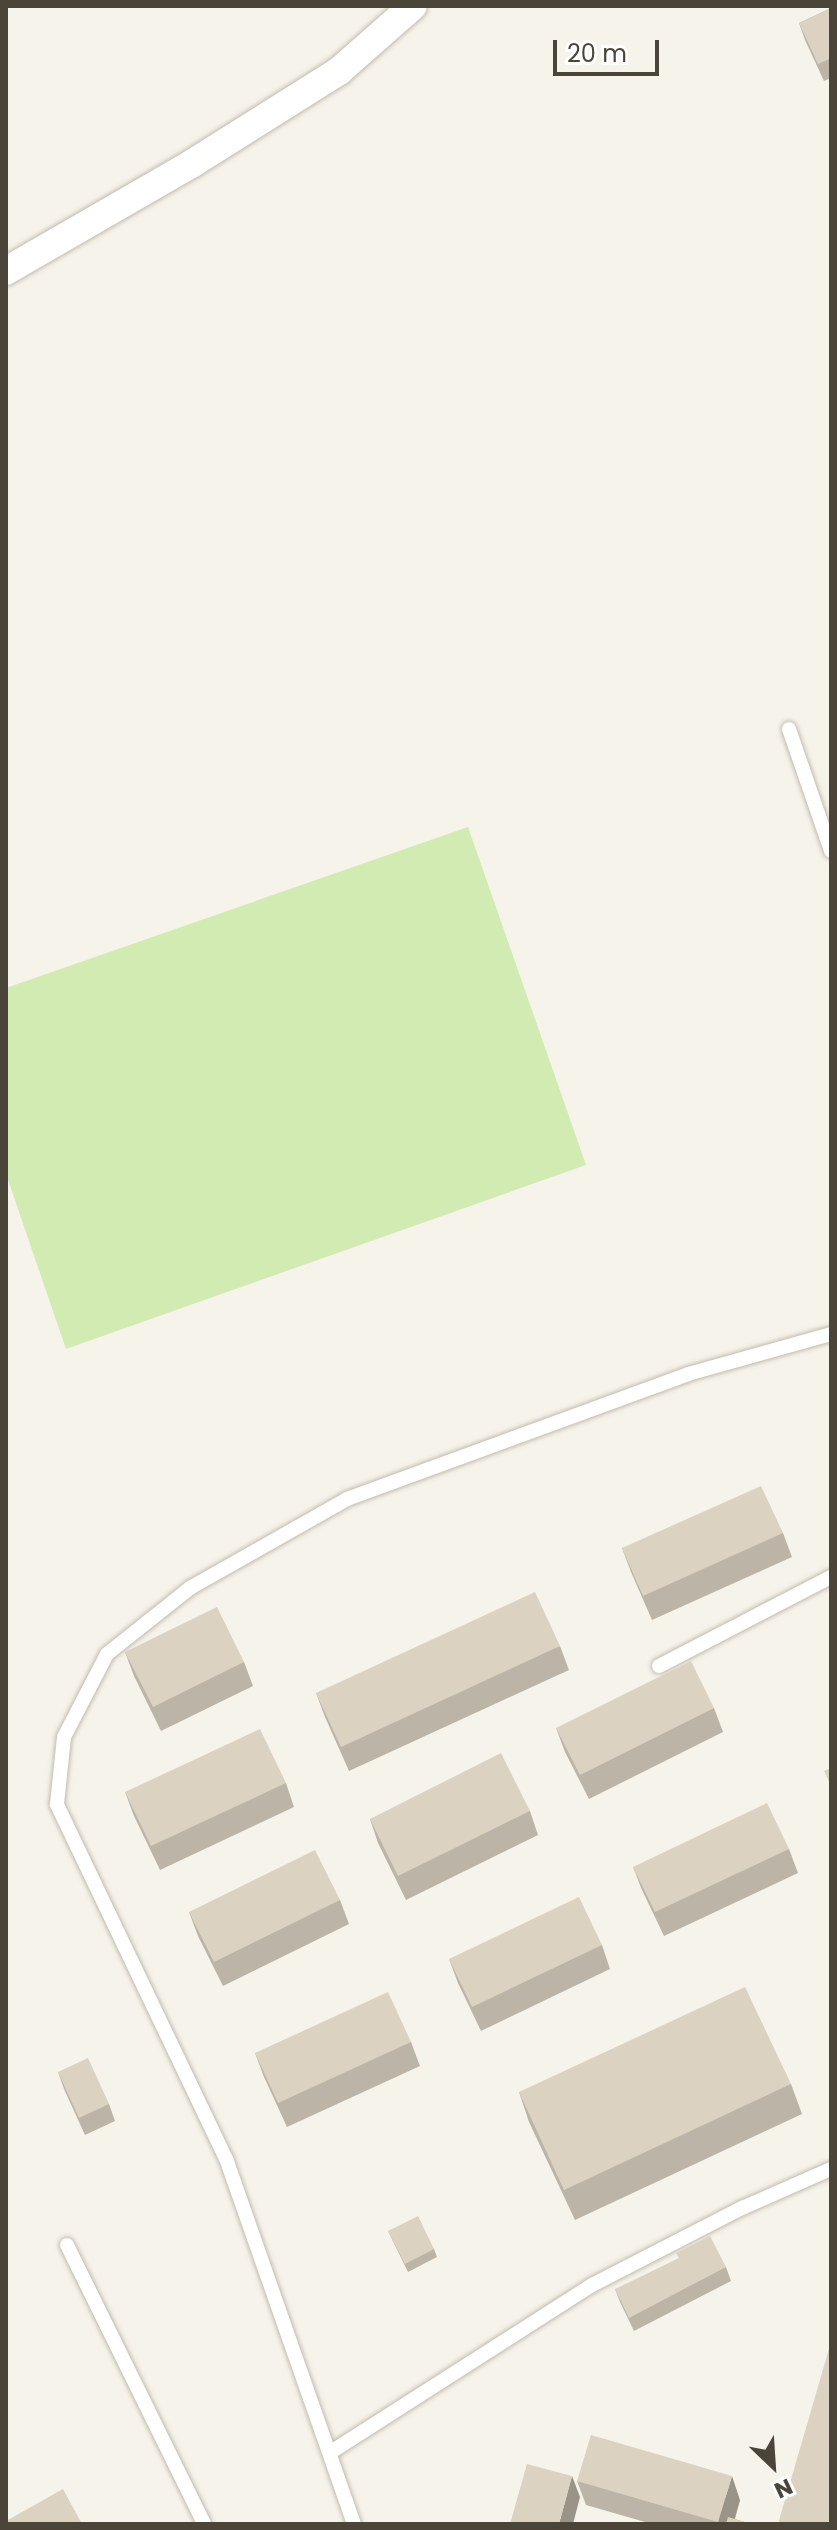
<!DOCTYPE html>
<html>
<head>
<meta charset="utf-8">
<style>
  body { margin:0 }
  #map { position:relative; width:837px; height:2530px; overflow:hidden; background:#f6f3eb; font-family:Poppins,sans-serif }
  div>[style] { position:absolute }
  .green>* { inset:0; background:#d1ebb2 }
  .roads { filter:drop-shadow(0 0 2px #c2bbad) drop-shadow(0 0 2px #c2bbad) }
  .lane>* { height:14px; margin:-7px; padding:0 7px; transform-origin:7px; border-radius:7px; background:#fff }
  .street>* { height:28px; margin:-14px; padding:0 14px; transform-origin:14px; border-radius:14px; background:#fff }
  .wall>* { inset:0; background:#bcb5a7 }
  .shaded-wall>* { inset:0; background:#999388 }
  .building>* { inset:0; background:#dbd2c2 }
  span { translate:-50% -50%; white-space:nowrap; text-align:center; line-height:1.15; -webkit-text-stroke:7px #fff; paint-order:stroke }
  .frame { position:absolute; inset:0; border:8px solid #4b4438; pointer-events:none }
  .north { position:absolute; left:733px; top:2426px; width:80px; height:80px; -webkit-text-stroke:6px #fff; paint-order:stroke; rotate:155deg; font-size:22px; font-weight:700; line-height:32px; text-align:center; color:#4b4438 }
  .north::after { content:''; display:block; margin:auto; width:28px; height:36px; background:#4b4438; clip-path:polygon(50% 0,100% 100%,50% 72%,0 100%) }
  .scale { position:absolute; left:553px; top:40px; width:106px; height:36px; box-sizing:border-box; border:4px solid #4b4438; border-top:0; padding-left:10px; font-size:24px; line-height:28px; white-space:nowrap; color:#4b4438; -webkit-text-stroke:6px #fff; paint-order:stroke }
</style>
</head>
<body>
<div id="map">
  <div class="green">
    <div style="clip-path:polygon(468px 827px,586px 1165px,66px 1349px,6px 1174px,6px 988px)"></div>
  </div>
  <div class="roads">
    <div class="lane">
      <div style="left:789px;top:729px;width:129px;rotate:71deg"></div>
      <div style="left:659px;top:1666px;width:194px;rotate:-27.4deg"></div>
      <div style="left:67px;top:2245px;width:311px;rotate:63.8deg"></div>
      <div style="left:331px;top:2452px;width:310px;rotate:-32.6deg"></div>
      <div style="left:592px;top:2285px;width:169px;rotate:-27.2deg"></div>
      <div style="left:742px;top:2208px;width:97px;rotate:-23.7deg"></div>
      <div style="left:354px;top:2524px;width:385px;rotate:-109.3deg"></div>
      <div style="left:227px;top:2161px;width:395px;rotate:-115.5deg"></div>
      <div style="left:57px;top:1804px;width:67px;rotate:-84deg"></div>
      <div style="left:64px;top:1737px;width:93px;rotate:-62.6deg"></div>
      <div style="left:107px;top:1654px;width:106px;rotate:-38.5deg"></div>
      <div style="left:190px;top:1588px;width:180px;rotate:-29.5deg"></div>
      <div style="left:347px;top:1499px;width:363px;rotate:-20.1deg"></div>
      <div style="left:688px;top:1374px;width:148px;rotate:-15.6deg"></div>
    </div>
    <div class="street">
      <div style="left:6px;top:271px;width:216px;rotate:-30deg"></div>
      <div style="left:193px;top:163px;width:173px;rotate:-32.2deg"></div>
      <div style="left:339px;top:71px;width:98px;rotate:-41.3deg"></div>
    </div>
  </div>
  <div class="wall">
    <div style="clip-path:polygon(831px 8px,831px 78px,824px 81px,805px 40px,799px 23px)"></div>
    <div style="clip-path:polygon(783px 1533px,792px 1557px,652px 1620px,631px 1572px,622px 1548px)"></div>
    <div style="clip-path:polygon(560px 1646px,569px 1670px,349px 1771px,325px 1717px,316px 1693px)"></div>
    <div style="clip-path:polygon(125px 1652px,244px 1662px,253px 1686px,161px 1731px,134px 1676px)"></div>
    <div style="clip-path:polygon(714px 1708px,723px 1732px,589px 1799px,565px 1752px,556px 1728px)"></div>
    <div style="clip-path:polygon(286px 1783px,294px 1807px,160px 1870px,134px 1816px,125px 1792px)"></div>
    <div style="clip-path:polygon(530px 1811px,538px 1835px,406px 1900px,378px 1843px,370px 1819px)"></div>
    <div style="clip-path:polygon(789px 1849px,798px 1873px,664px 1936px,642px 1890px,633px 1867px)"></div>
    <div style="clip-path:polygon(340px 1900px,349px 1924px,223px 1986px,198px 1936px,189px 1912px)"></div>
    <div style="clip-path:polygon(602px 1945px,610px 1969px,481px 2031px,458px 1983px,449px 1959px)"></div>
    <div style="clip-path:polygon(411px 2042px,420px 2066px,287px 2127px,264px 2077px,255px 2053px)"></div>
    <div style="clip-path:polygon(58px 2072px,109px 2104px,115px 2121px,85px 2135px,64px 2089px)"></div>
    <div style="clip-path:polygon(791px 2084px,802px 2114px,575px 2220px,529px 2122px,519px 2092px)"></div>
    <div style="clip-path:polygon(388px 2231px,434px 2249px,437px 2257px,408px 2272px)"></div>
    <div style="clip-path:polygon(726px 2267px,731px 2281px,634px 2331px,620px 2302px,615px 2289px)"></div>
    <div style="clip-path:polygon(577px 2481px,740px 2500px,735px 2519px,751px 2524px,652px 2524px,586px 2505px)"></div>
  </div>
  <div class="shaded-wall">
    <div style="clip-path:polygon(572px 2476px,580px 2497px,573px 2524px,559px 2524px)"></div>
    <div style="clip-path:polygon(732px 2476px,740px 2500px,733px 2524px,719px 2524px,718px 2522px)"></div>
  </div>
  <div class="building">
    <div style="clip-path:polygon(831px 8px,831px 58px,818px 64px,799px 23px)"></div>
    <div style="clip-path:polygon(761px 1486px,783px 1533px,643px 1596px,622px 1548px)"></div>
    <div style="clip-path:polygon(535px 1592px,560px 1646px,341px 1747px,316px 1693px)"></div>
    <div style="clip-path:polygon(217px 1607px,244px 1662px,153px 1707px,125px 1652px)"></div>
    <div style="clip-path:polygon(691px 1661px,714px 1708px,580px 1775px,556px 1728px)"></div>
    <div style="clip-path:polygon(260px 1729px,286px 1783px,151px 1846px,125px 1792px)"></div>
    <div style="clip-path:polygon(501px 1753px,530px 1811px,398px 1876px,370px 1819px)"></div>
    <div style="clip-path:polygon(831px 1768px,831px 1786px,824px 1771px)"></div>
    <div style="clip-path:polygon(767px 1803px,789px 1849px,655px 1912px,633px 1867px)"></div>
    <div style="clip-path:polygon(315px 1850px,340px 1900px,214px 1962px,189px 1912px)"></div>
    <div style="clip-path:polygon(579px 1897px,602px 1945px,472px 2007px,449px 1959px)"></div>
    <div style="clip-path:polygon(745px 1987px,791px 2084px,564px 2190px,519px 2092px)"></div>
    <div style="clip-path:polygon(388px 1992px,411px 2042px,278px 2103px,255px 2053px)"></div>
    <div style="clip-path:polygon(88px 2058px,109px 2104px,79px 2118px,58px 2072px)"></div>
    <div style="clip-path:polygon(418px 2216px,434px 2249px,405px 2264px,388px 2231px)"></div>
    <div style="clip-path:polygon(710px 2236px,726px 2267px,629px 2318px,615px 2289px,679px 2258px,676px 2253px)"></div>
    <div style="clip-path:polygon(831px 2342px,831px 2519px,829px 2524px,778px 2524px)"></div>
    <div style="clip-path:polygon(591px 2435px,732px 2476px,718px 2522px,577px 2481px)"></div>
    <div style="clip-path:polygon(527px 2464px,572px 2476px,559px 2524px,510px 2524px)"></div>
    <div style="clip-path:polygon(63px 2489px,82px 2524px,6px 2524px,6px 2521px)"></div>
    <div style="clip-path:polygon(728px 2517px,751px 2524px,726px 2524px)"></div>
  </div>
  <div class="frame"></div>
  <div class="north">N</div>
  <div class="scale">20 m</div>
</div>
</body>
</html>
